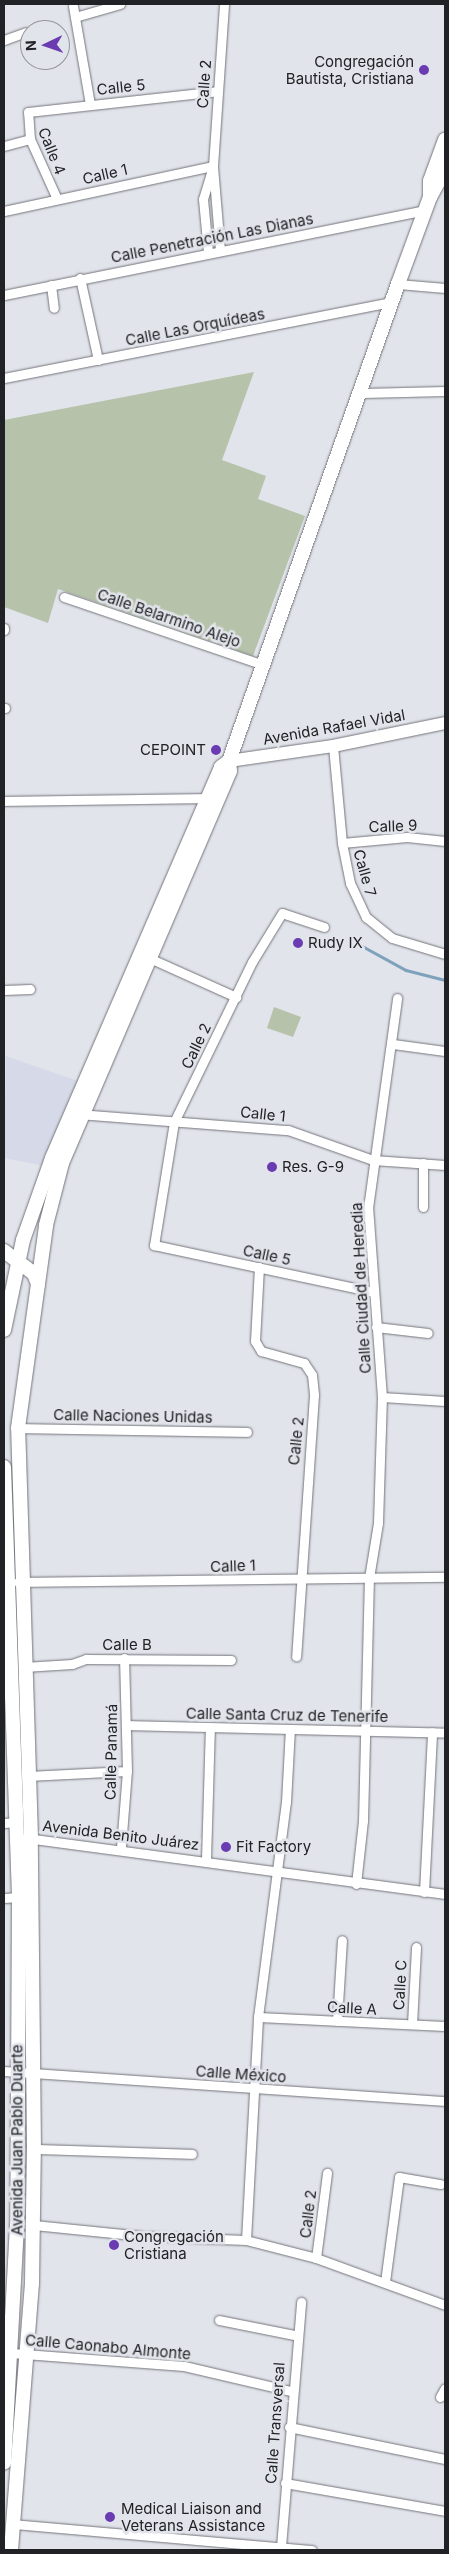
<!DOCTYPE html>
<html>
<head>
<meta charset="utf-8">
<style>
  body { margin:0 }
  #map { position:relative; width:449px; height:2554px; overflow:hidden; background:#e2e4eb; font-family:Inter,sans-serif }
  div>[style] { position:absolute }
  .built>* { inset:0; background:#d6dae8 }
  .green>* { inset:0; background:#b6c3aa }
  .stream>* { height:2.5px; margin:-1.25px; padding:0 1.25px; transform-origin:1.25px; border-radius:1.25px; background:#7fa2bc }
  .roads { filter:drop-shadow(0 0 1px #72747a) drop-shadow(0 0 1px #72747a) }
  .street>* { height:9px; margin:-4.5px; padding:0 4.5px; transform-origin:4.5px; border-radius:4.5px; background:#fff }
  .secondary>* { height:12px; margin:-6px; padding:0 6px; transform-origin:6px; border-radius:6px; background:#fff }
  .primary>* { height:14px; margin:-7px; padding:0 7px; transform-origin:7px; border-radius:7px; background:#fff }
  .dots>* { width:14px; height:14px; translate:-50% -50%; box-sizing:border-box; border:2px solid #e2e4eb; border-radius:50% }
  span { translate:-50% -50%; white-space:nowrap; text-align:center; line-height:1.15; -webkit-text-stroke:5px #e2e4eb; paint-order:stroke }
  .poi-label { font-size:15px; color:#212225 }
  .right { translate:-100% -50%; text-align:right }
  .left { translate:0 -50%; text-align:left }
  .street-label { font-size:15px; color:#212225 }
  .frame { position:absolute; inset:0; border:5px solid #212225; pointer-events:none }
  .north { position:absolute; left:20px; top:20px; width:50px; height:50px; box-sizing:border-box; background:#e2e4eb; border:1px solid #95969c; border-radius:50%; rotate:267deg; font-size:14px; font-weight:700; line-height:20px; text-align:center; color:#212225 }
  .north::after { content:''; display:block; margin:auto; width:18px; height:22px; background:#6b3bb2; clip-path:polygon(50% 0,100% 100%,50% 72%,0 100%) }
</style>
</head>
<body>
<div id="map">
  <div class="built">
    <div style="clip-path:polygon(6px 1056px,81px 1082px,45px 1166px,4px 1158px)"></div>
  </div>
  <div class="green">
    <div style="clip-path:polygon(254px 372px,222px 460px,266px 476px,258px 499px,305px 516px,253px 656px,58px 589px,48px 623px,4px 607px,4px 420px)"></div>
    <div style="clip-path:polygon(274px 1007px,301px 1017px,293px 1037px,267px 1028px)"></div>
  </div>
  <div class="stream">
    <div style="left:355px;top:942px;width:58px;rotate:28.8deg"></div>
    <div style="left:406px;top:970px;width:40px;rotate:14.4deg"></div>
  </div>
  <div class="roads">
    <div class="street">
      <div style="left:73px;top:6px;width:99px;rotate:80.2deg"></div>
      <div style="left:75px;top:17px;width:47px;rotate:-16.1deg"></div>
      <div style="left:4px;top:40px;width:23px;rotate:-20deg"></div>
      <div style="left:4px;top:146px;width:27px;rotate:-15deg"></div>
      <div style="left:57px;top:199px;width:66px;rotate:-114.2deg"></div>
      <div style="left:30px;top:139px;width:27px;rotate:-94deg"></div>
      <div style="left:28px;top:112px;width:190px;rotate:-6.3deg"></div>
      <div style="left:4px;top:211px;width:214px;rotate:-12.2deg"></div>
      <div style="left:220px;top:250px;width:84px;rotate:-94.8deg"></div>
      <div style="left:213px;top:166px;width:162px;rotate:-86.1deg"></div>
      <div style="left:208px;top:252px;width:53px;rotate:-95.4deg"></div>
      <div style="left:203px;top:199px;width:27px;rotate:-73deg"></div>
      <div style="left:80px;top:278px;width:84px;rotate:77.6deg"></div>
      <div style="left:398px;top:284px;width:47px;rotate:4.9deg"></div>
      <div style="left:51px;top:285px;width:23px;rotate:83deg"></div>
      <div style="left:4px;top:295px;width:430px;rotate:-11.4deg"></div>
      <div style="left:4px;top:378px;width:395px;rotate:-11.1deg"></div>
      <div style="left:363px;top:393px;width:82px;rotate:-1.4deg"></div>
      <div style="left:64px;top:597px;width:211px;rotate:18.8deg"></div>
      <div style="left:4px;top:630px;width:2px;rotate:-90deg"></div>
      <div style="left:4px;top:708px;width:1px"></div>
      <div style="left:333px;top:746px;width:97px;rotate:84.7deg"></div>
      <div style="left:342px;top:843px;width:41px;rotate:78.7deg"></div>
      <div style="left:350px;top:883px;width:38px;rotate:65deg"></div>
      <div style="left:366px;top:917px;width:33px;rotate:39deg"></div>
      <div style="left:392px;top:938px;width:55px;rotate:16.8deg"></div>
      <div style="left:4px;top:801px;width:203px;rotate:-0.8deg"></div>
      <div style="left:342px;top:843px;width:65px;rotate:-5.3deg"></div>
      <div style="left:407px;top:837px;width:38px;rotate:6deg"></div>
      <div style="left:324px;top:927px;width:44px;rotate:-161.6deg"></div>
      <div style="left:282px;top:913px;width:57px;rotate:121.5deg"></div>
      <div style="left:252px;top:962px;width:178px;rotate:116deg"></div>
      <div style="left:174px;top:1122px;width:125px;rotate:99.2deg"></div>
      <div style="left:154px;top:1245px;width:224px;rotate:12.1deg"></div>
      <div style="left:147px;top:957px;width:98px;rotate:24.2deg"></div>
      <div style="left:4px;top:990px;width:26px;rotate:-2deg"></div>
      <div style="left:393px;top:1044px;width:52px;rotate:7.7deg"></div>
      <div style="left:78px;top:1114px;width:211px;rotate:4.4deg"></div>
      <div style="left:288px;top:1130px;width:90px;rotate:19.4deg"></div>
      <div style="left:373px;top:1160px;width:72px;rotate:4deg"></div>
      <div style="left:423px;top:1163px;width:44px;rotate:90deg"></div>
      <div style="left:259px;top:1267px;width:74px;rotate:93.1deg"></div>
      <div style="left:255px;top:1341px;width:12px;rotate:59deg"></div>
      <div style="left:261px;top:1351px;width:45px;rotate:15.6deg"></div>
      <div style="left:304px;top:1363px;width:14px;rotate:56deg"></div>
      <div style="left:312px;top:1375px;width:20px;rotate:84deg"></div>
      <div style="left:314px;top:1395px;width:262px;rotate:93.9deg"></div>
      <div style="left:376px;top:1327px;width:52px;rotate:6.6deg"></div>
      <div style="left:382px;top:1397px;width:63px;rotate:3.6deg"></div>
      <div style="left:18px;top:1428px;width:229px;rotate:1deg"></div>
      <div style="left:18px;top:1582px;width:427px;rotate:-0.7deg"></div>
      <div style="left:24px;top:1667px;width:48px;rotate:-3.6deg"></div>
      <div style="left:72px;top:1664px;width:15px;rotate:-20deg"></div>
      <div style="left:86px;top:1659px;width:145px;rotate:0.4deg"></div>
      <div style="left:128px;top:1725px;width:317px;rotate:1.4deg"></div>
      <div style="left:28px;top:1776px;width:99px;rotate:-2.9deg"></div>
      <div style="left:4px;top:1823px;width:14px;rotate:-4deg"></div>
      <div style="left:26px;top:1838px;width:423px;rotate:7.6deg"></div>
      <div style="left:121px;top:1847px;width:76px;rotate:-85.5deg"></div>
      <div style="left:127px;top:1771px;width:113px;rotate:-91.5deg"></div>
      <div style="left:206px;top:1859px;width:131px;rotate:-88.3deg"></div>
      <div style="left:356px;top:1884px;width:63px;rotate:-83.7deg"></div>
      <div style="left:363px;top:1821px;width:243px;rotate:-88.6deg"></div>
      <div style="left:369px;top:1578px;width:56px;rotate:-80.7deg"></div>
      <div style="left:378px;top:1523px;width:126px;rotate:-88.2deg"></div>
      <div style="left:382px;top:1397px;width:190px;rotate:-94.2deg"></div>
      <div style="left:368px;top:1208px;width:212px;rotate:-82.1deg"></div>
      <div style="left:424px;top:1892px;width:160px;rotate:-87.1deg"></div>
      <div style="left:4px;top:1898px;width:15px;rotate:-4deg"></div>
      <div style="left:258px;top:2017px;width:187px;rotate:2.8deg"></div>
      <div style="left:337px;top:2021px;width:81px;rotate:-86.5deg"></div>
      <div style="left:412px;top:2024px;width:77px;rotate:-87deg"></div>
      <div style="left:4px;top:2071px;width:442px;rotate:3.9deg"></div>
      <div style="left:34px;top:2149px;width:158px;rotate:1.8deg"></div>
      <div style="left:34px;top:2225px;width:109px;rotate:5.8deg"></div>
      <div style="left:142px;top:2236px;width:104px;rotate:2.2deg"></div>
      <div style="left:246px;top:2240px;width:72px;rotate:14.4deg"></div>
      <div style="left:316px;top:2258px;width:137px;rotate:20deg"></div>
      <div style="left:246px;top:2240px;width:223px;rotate:-86.9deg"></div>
      <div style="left:258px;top:2017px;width:217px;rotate:-82.6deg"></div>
      <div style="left:286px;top:1802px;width:73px;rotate:-86.9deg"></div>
      <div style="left:316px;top:2258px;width:86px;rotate:-82.6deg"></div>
      <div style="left:385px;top:2282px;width:106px;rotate:-82.4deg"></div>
      <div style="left:399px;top:2177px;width:42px;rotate:9.7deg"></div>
      <div style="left:219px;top:2320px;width:76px;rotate:11.3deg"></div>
      <div style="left:11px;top:2353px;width:173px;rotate:4.3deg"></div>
      <div style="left:184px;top:2366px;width:110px;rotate:13.2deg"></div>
      <div style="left:440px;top:2397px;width:10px;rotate:-61deg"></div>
      <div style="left:289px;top:2427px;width:159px;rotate:11.6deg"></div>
      <div style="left:285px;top:2483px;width:162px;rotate:9.9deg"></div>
      <div style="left:13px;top:2524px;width:300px;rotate:5deg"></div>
      <div style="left:281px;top:2547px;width:246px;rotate:-85.3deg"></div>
    </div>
    <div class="secondary">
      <div style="left:229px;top:761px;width:105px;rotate:-8.2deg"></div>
      <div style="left:333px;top:746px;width:114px;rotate:-11.6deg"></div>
    </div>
    <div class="primary">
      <div style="left:430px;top:197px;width:16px;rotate:-90deg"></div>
      <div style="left:430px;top:181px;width:44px;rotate:-69.9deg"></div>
      <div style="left:4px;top:1251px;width:38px;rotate:37deg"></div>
      <div style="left:34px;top:1274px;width:11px;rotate:68deg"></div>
      <div style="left:4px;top:1330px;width:92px;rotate:-78.1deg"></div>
      <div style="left:23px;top:1240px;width:87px;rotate:-70.5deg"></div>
      <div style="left:52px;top:1158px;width:426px;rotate:-66.6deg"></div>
      <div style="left:221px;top:767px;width:10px;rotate:-37deg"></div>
      <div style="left:4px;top:1467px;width:430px;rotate:88deg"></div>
      <div style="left:19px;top:1897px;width:328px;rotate:90.3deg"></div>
      <div style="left:17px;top:2225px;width:238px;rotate:93.1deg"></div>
      <div style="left:11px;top:2550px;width:267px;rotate:-85.5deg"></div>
      <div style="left:32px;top:2284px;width:135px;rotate:-89.2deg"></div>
      <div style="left:34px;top:2149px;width:311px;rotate:-90.6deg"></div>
      <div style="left:31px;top:1838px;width:410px;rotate:-91.8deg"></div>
      <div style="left:18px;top:1428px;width:205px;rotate:-82.1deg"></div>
      <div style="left:46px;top:1225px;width:64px;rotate:-75.5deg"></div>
      <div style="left:62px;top:1163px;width:426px;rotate:-66.8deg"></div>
      <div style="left:230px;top:771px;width:10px;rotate:-96deg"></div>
      <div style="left:229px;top:761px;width:506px;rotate:-70.49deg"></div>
      <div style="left:398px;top:284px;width:93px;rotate:-69.8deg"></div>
      <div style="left:430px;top:197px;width:31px;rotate:-61deg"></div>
    </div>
  </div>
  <div class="dots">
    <div style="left:424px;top:70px;background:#6b3bb2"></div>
    <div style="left:216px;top:750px;background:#6b3bb2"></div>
    <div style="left:298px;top:943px;background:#6b3bb2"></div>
    <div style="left:272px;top:1167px;background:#6b3bb2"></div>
    <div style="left:226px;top:1847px;background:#6b3bb2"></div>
    <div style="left:114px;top:2245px;background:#6b3bb2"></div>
    <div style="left:110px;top:2517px;background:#6b3bb2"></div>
  </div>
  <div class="poi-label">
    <span class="right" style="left:414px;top:70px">Congregación<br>Bautista, Cristiana</span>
    <span class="right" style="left:206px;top:750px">CEPOINT</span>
    <span class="left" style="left:308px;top:943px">Rudy IX</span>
    <span class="left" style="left:282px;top:1167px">Res. G-9</span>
    <span class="left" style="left:236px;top:1847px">Fit Factory</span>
    <span class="left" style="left:124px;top:2245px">Congregación<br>Cristiana</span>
    <span class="left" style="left:121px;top:2517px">Medical Liaison and<br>Veterans Assistance</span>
  </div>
  <div class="street-label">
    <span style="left:204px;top:84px;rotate:-86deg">Calle 2</span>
    <span style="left:121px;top:87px;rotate:-6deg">Calle 5</span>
    <span style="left:52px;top:151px;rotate:68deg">Calle 4</span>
    <span style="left:105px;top:174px;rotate:-13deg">Calle 1</span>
    <span style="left:212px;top:238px;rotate:-11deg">Calle Penetración Las Dianas</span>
    <span style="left:195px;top:327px;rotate:-11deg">Calle Las Orquídeas</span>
    <span style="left:169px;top:618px;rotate:19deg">Calle Belarmino Alejo</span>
    <span style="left:334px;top:727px;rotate:-10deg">Avenida Rafael Vidal</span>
    <span style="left:393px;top:826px;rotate:-2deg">Calle 9</span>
    <span style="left:365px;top:873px;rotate:74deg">Calle 7</span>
    <span style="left:196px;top:1046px;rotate:-64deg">Calle 2</span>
    <span style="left:263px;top:1114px;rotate:6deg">Calle 1</span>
    <span style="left:267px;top:1255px;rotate:12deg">Calle 5</span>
    <span style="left:361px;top:1288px;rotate:-93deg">Calle Ciudad de Heredia</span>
    <span style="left:133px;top:1416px;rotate:1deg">Calle Naciones Unidas</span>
    <span style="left:296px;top:1441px;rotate:-84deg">Calle 2</span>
    <span style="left:233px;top:1566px;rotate:-2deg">Calle 1</span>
    <span style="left:127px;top:1645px">Calle B</span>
    <span style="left:287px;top:1715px;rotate:1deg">Calle Santa Cruz de Tenerife</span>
    <span style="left:111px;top:1752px;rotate:-89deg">Calle Panamá</span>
    <span style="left:121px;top:1835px;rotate:7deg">Avenida Benito Juárez</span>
    <span style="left:400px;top:1985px;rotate:-87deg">Calle C</span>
    <span style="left:352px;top:2008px;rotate:3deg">Calle A</span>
    <span style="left:241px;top:2074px;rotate:4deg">Calle México</span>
    <span style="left:17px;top:2140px;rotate:-90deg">Avenida Juan Pablo Duarte</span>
    <span style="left:308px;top:2214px;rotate:-83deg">Calle 2</span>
    <span style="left:108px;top:2347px;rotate:5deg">Calle Caonabo Almonte</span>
    <span style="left:275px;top:2423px;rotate:-86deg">Calle Transversal</span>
  </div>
  <div class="frame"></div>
  <div class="north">N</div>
</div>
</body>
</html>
